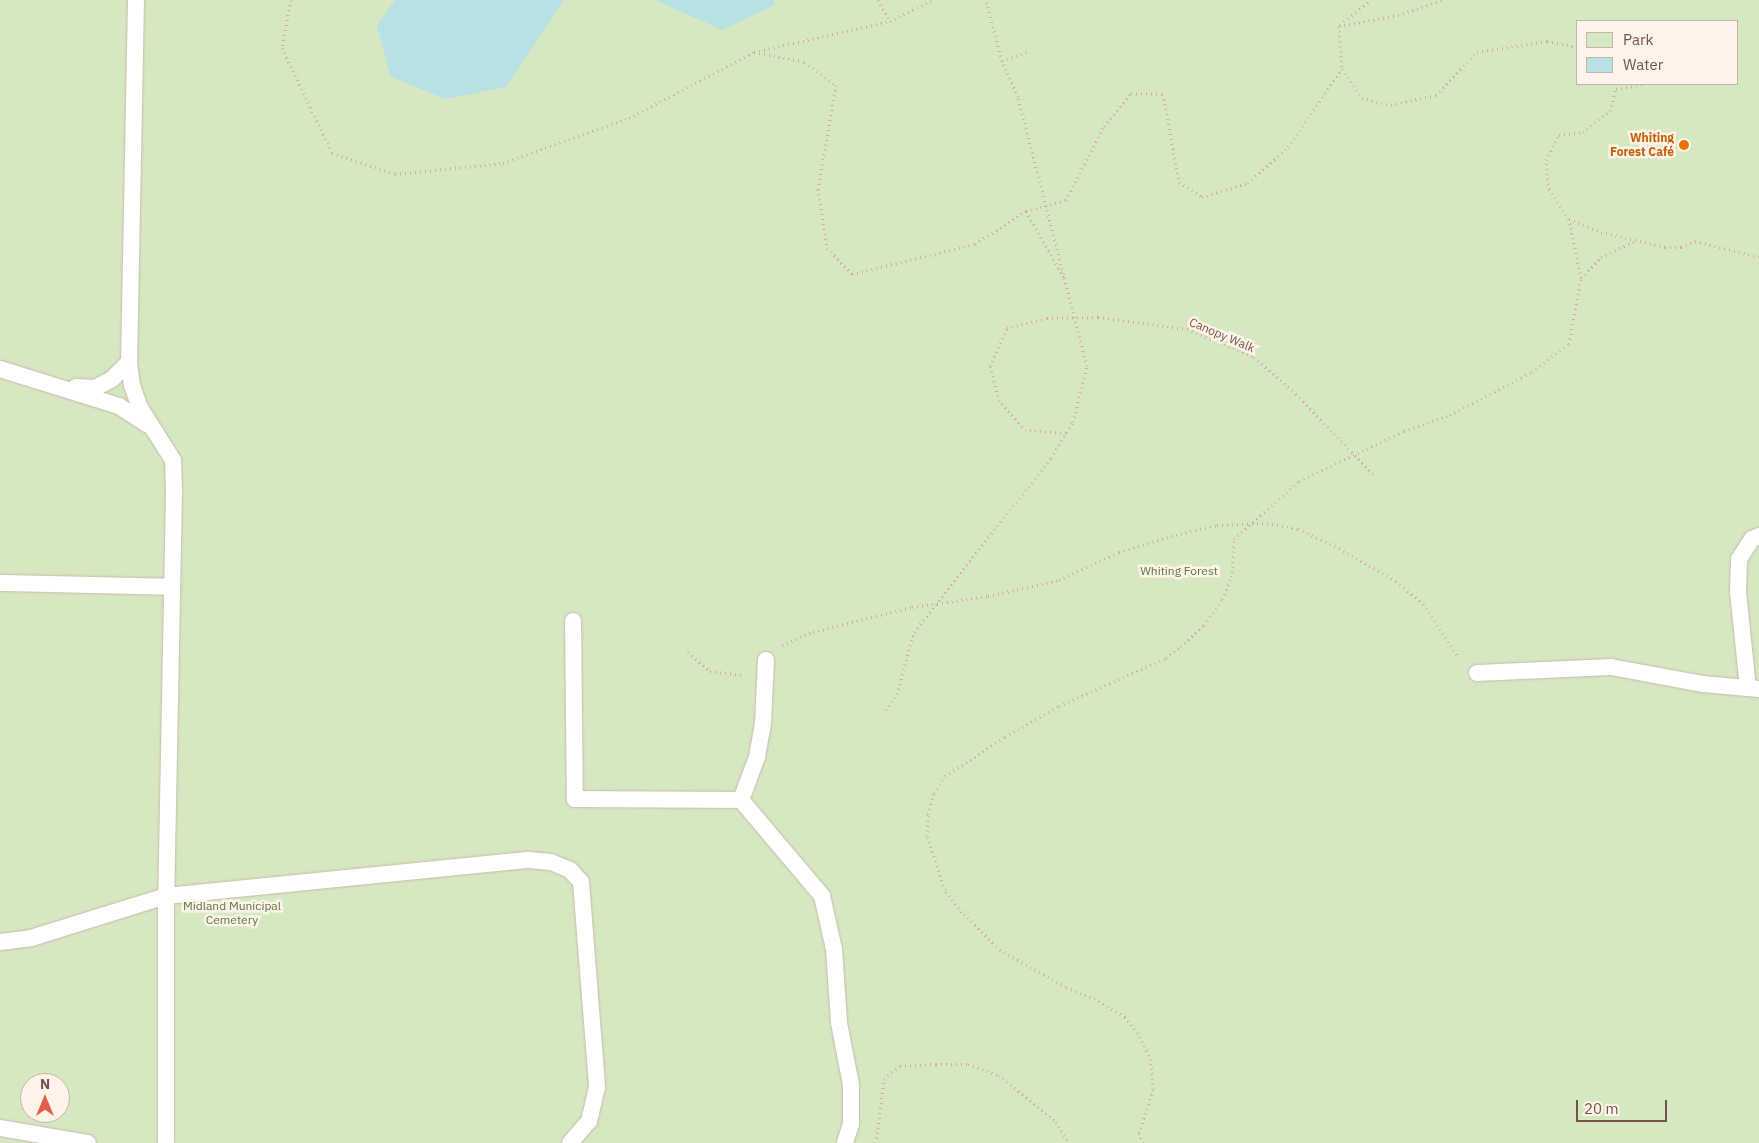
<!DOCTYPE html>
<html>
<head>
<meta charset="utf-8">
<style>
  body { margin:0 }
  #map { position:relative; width:1759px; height:1143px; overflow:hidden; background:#fbefe2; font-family:"IBM Plex Sans",sans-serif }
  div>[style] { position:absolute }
  .green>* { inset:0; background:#d5e8c2 }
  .water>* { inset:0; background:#b8e1e4 }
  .path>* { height:3px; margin-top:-1.5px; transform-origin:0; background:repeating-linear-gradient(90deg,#d4ae9e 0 1px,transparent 0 5px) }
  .roads { filter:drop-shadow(0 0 1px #ceb8ac) drop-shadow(0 0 1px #ceb8ac) }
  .lane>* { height:16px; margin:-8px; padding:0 8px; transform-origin:8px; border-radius:8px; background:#fff }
  .dots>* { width:14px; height:14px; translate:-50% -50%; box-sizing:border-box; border:2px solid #fef3e8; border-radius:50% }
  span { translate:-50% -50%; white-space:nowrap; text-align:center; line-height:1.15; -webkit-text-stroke:5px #fef3e8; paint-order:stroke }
  .food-label { font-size:12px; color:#c56008; font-weight:700 }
  .right { translate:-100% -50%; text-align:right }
  .street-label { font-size:12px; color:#72544a }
  .park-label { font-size:12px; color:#577842 }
  .legend { position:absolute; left:1576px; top:20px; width:162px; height:65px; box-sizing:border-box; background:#fef3e8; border:1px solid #c6b3a9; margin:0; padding:6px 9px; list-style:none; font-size:15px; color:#72544a }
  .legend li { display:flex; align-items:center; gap:10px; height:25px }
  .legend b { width:25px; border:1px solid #c6b3a9 }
  .north { position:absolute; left:20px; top:1073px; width:50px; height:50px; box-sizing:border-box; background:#fef3e8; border:1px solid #c6b3a9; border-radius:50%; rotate:0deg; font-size:14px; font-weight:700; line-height:20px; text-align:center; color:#72544a }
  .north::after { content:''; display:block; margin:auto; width:18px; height:22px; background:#e15e4b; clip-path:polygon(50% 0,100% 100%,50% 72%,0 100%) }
  .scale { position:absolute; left:1576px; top:1100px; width:91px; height:22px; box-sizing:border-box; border:2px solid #72544a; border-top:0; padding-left:6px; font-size:15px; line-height:18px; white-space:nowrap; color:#72544a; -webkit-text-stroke:4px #fef3e8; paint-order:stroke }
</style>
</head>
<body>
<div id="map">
  <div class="green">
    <div style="clip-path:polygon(evenodd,0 0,1759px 0,1759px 1143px,0 1143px,0 0,1578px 21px,1738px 21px,1738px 84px,1578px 84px,1578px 21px,0 0,30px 1083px,60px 1083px,60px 1113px,30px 1113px,30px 1083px)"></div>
  </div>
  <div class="water">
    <div style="clip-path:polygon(395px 0,564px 0,506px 87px,445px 99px,390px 76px,377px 26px)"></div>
    <div style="clip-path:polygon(655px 0,773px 0,776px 4px,722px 30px)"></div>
  </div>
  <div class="path">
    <div style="left:291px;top:0;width:49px;rotate:100.6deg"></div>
    <div style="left:282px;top:48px;width:116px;rotate:64.5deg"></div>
    <div style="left:332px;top:153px;width:66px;rotate:18.4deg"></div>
    <div style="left:395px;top:174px;width:109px;rotate:-5.8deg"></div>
    <div style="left:503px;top:163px;width:134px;rotate:-19.7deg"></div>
    <div style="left:629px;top:118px;width:141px;rotate:-27.8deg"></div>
    <div style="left:754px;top:52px;width:139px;rotate:-12.8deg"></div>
    <div style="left:890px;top:21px;width:48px;rotate:-26deg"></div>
    <div style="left:878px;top:0;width:24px;rotate:60deg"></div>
    <div style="left:1340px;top:25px;width:40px;rotate:-39deg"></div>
    <div style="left:1339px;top:26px;width:43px;rotate:86deg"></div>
    <div style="left:1342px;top:69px;width:35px;rotate:55deg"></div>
    <div style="left:1362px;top:98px;width:30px;rotate:14deg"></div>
    <div style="left:1391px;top:105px;width:46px;rotate:-12.5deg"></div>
    <div style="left:1436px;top:95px;width:59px;rotate:-46.4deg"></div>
    <div style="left:1477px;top:52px;width:71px;rotate:-8.9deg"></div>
    <div style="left:1547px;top:41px;width:32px;rotate:11deg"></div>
    <div style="left:1339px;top:26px;width:60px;rotate:-10.6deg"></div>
    <div style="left:1398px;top:15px;width:47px;rotate:-18.4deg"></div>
    <div style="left:754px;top:52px;width:52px;rotate:11.1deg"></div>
    <div style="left:805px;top:62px;width:39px;rotate:37deg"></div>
    <div style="left:836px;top:85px;width:106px;rotate:99.8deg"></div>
    <div style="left:818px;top:189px;width:60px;rotate:81.3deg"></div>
    <div style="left:827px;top:248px;width:36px;rotate:46deg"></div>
    <div style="left:852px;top:274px;width:127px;rotate:-13.7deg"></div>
    <div style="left:975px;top:244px;width:61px;rotate:-32.9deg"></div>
    <div style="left:1026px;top:211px;width:41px;rotate:-15.4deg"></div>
    <div style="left:1066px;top:200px;width:83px;rotate:-62.8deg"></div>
    <div style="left:1104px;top:126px;width:43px;rotate:-50.7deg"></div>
    <div style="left:1131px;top:93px;width:32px;rotate:2deg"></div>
    <div style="left:1163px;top:94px;width:89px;rotate:79.7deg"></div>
    <div style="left:1179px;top:182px;width:27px;rotate:33deg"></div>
    <div style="left:1202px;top:197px;width:48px;rotate:-16.9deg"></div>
    <div style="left:1248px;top:183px;width:54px;rotate:-42deg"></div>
    <div style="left:1288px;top:147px;width:95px;rotate:-55.3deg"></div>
    <div style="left:1002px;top:61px;width:29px;rotate:-20deg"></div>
    <div style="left:1026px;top:211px;width:77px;rotate:60.4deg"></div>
    <div style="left:1569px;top:219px;width:35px;rotate:22deg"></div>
    <div style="left:1601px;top:232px;width:66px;rotate:13.2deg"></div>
    <div style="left:1665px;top:247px;width:16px"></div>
    <div style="left:1681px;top:247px;width:15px;rotate:-23deg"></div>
    <div style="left:1695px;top:241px;width:66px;rotate:14deg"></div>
    <div style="left:1581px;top:278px;width:29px;rotate:-46deg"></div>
    <div style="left:1601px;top:257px;width:38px;rotate:-25deg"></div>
    <div style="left:1066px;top:433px;width:40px;rotate:-175.7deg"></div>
    <div style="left:1026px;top:430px;width:40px;rotate:-133deg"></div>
    <div style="left:999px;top:401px;width:36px;rotate:-104deg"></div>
    <div style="left:990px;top:366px;width:42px;rotate:-65.9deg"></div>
    <div style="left:1007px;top:328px;width:41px;rotate:-14deg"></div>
    <div style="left:1047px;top:318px;width:51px;rotate:-1.1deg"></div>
    <div style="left:1098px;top:317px;width:90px;rotate:7.7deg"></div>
    <div style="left:1187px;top:329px;width:73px;rotate:22.7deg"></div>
    <div style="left:1254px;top:357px;width:56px;rotate:41.4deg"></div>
    <div style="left:1296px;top:394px;width:112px;rotate:46.1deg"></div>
    <div style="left:782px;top:645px;width:34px;rotate:-23deg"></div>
    <div style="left:813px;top:632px;width:102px;rotate:-14.2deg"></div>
    <div style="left:912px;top:607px;width:77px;rotate:-8.2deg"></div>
    <div style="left:988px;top:596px;width:73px;rotate:-12.7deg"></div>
    <div style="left:1059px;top:580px;width:66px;rotate:-25deg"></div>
    <div style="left:1119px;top:552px;width:54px;rotate:-17.1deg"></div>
    <div style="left:1171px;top:536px;width:47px;rotate:-13.4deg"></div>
    <div style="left:1217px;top:525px;width:50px;rotate:-2.3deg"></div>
    <div style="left:1267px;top:523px;width:32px;rotate:11deg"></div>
    <div style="left:1298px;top:529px;width:45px;rotate:24.9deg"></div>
    <div style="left:1339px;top:548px;width:66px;rotate:30.1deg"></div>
    <div style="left:1396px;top:581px;width:35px;rotate:40deg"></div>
    <div style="left:1423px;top:604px;width:65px;rotate:56.3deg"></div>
    <div style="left:688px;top:652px;width:29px;rotate:41deg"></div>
    <div style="left:710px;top:671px;width:31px;rotate:7deg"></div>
    <div style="left:886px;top:710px;width:19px;rotate:-55deg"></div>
    <div style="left:897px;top:694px;width:64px;rotate:-74.7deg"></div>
    <div style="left:914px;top:632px;width:221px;rotate:-51.8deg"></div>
    <div style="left:1051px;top:458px;width:42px;rotate:-58.6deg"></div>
    <div style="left:1073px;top:422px;width:58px;rotate:-76deg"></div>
    <div style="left:1087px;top:366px;width:278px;rotate:-104.4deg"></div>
    <div style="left:1018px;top:97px;width:39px;rotate:-114deg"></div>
    <div style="left:1002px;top:61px;width:63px;rotate:-104.7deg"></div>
    <div style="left:876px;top:1143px;width:64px;rotate:-82.9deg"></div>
    <div style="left:884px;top:1079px;width:21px;rotate:-39deg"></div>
    <div style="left:900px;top:1066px;width:36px;rotate:-3deg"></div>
    <div style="left:936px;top:1064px;width:32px"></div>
    <div style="left:968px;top:1064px;width:33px;rotate:20deg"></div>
    <div style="left:999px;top:1075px;width:74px;rotate:39.5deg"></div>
    <div style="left:1056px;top:1122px;width:25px;rotate:58deg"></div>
    <div style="left:1143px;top:1143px;width:11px;rotate:-112deg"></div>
    <div style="left:1139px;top:1133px;width:46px;rotate:-72.3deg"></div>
    <div style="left:1153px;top:1089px;width:29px;rotate:-94deg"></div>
    <div style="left:1151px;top:1060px;width:30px;rotate:-116deg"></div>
    <div style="left:1138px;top:1033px;width:21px;rotate:-129deg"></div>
    <div style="left:1125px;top:1017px;width:35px;rotate:-149deg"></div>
    <div style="left:1095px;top:999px;width:31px;rotate:-158deg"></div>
    <div style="left:1066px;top:987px;width:76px;rotate:-150.7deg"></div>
    <div style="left:1000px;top:950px;width:54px;rotate:-135deg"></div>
    <div style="left:962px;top:912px;width:28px;rotate:-128deg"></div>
    <div style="left:945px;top:890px;width:57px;rotate:-108.4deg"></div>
    <div style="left:927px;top:836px;width:22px;rotate:-87deg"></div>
    <div style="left:928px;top:814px;width:22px;rotate:-74deg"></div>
    <div style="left:934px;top:793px;width:20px;rotate:-57deg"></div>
    <div style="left:945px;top:776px;width:72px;rotate:-33deg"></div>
    <div style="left:1005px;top:737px;width:62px;rotate:-29.9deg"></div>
    <div style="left:1059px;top:706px;width:117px;rotate:-24.2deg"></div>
    <div style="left:1166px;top:658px;width:19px;rotate:-36deg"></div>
    <div style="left:1181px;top:647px;width:32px;rotate:-44deg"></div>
    <div style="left:1204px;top:625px;width:32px;rotate:-55deg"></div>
    <div style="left:1222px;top:599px;width:24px;rotate:-66deg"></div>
    <div style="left:1232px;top:577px;width:38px;rotate:-87deg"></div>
    <div style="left:1234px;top:539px;width:87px;rotate:-41.7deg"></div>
    <div style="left:1299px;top:481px;width:116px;rotate:-25.5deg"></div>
    <div style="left:1404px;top:431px;width:49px;rotate:-19.2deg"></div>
    <div style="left:1450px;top:415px;width:93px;rotate:-27.7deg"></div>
    <div style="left:1532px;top:372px;width:46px;rotate:-37.1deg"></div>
    <div style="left:1569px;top:344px;width:67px;rotate:-79.7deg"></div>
    <div style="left:1581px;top:278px;width:60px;rotate:-101.5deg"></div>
    <div style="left:1569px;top:219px;width:36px;rotate:-124deg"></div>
    <div style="left:1549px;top:189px;width:29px;rotate:-96deg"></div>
    <div style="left:1546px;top:160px;width:28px;rotate:-63deg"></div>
    <div style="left:1559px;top:135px;width:24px;rotate:-7deg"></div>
    <div style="left:1583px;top:132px;width:34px;rotate:-38deg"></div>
    <div style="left:1610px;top:111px;width:23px;rotate:-75deg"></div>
    <div style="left:1616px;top:89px;width:27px;rotate:-10deg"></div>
  </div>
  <div class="roads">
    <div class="lane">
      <div style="left:136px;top:0;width:362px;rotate:91.1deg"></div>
      <div style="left:129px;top:362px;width:23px;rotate:83deg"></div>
      <div style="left:132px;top:385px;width:24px;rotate:71deg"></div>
      <div style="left:140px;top:408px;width:62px;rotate:57.6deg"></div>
      <div style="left:173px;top:460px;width:32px;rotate:88deg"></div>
      <div style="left:174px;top:492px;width:404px;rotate:91.1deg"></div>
      <div style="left:166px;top:896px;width:247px;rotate:90deg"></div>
      <div style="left:0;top:369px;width:125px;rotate:17.3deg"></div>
      <div style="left:119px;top:406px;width:33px;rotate:33deg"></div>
      <div style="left:76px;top:387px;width:19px;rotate:3deg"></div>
      <div style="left:95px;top:388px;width:19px;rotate:-28deg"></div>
      <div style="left:112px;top:379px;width:24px;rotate:-45deg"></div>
      <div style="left:0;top:583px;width:172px;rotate:1.3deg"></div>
      <div style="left:573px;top:621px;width:178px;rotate:89.4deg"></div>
      <div style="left:575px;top:799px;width:166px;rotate:0.3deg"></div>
      <div style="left:766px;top:660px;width:63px;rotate:92.7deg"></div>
      <div style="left:763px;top:723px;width:35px;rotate:100deg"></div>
      <div style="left:757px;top:757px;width:46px;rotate:110.4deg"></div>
      <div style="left:741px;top:800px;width:126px;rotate:49.8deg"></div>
      <div style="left:822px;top:896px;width:54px;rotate:77.2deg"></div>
      <div style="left:834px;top:949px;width:74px;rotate:86.1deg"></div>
      <div style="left:839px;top:1023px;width:63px;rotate:79deg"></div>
      <div style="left:851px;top:1085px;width:39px;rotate:90deg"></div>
      <div style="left:851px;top:1124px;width:20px;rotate:108deg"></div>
      <div style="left:1477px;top:673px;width:134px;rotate:-2.6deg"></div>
      <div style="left:1611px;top:667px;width:94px;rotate:10.5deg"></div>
      <div style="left:1703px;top:684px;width:56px;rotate:5.1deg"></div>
      <div style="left:1748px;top:688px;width:98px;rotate:-95.9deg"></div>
      <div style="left:1738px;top:591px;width:32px;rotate:-88deg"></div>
      <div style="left:1739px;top:559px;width:24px;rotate:-57deg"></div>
      <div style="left:1752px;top:539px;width:8px;rotate:-23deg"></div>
      <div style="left:0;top:942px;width:31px;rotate:-7deg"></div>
      <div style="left:31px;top:938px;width:141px;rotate:-17.3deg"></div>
      <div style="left:166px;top:896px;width:365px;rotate:-5.7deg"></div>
      <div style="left:529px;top:860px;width:22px;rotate:5deg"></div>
      <div style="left:551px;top:862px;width:21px;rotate:23deg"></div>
      <div style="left:570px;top:870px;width:16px;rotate:47deg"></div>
      <div style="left:581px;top:882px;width:206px;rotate:85.5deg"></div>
      <div style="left:597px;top:1087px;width:35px;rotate:103deg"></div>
      <div style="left:589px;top:1121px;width:29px;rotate:131deg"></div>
      <div style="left:0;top:1128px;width:89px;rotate:9.7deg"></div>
    </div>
  </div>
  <div class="dots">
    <div style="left:1684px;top:145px;background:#e8710a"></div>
  </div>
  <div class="food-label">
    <span class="right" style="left:1674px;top:145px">Whiting<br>Forest Café</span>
  </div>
  <div class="street-label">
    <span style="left:1222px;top:335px;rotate:23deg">Canopy Walk</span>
  </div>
  <div class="park-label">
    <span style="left:1179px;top:571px">Whiting Forest</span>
    <span style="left:232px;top:913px">Midland Municipal<br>Cemetery</span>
  </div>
  <ul class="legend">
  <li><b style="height:14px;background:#d5e8c2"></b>Park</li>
  <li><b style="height:14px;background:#b8e1e4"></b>Water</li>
  </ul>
  <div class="north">N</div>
  <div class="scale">20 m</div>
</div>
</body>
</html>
